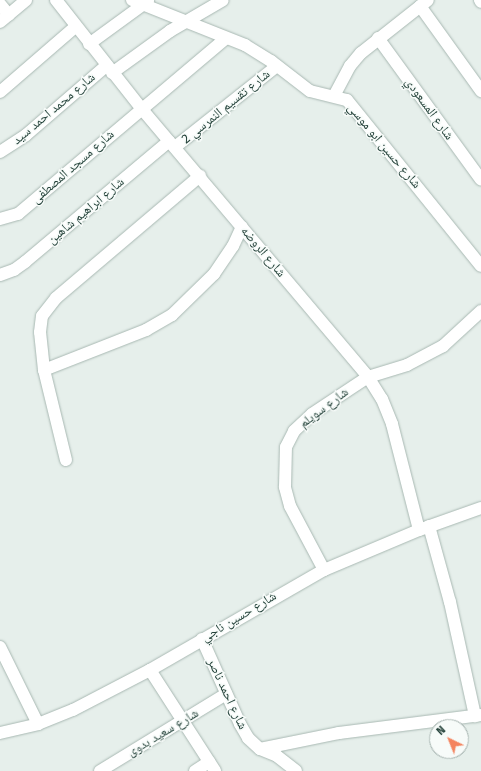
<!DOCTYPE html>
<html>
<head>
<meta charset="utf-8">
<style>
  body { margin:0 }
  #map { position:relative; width:481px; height:771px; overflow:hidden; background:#e6efeb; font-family:"Fira Sans","Noto Naskh Arabic",sans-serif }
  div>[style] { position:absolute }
  .roads { filter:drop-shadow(0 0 1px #a8b8b2) drop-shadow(0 0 1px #a8b8b2) }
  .minor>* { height:12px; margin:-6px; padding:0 6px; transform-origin:6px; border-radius:6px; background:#fff }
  span { translate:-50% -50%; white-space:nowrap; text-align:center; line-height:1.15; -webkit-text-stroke:3px #f7fbf9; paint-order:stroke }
  .street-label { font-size:13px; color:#24423a }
  .north { position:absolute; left:429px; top:719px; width:40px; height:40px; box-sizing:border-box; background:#f7fbf9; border:1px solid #a3b1ad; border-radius:50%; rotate:317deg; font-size:11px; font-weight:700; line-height:16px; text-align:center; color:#24423a }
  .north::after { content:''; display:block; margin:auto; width:14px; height:18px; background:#f4845f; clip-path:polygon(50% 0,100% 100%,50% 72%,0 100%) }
</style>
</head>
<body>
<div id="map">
  <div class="roads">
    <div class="minor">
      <div style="left:56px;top:0;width:137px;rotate:51.8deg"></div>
      <div style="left:141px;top:108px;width:352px;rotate:49.8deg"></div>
      <div style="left:368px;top:377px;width:26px;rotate:58deg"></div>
      <div style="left:382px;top:399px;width:27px;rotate:68deg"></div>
      <div style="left:392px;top:424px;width:109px;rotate:75.7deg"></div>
      <div style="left:132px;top:0;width:122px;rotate:21.7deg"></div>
      <div style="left:245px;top:45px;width:31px;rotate:32deg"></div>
      <div style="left:271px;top:61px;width:49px;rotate:37.6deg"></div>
      <div style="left:310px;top:91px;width:38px;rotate:14deg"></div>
      <div style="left:347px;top:100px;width:213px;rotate:51.1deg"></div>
      <div style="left:480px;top:0;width:2px;rotate:63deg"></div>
      <div style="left:0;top:4px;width:14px;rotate:51deg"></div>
      <div style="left:420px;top:6px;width:105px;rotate:54.3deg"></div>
      <div style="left:0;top:22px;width:34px;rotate:-40deg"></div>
      <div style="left:378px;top:38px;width:175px;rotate:54deg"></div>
      <div style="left:89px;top:44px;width:73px;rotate:-36.1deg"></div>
      <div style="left:112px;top:73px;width:72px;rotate:-35.9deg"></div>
      <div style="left:170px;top:31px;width:61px;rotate:-30.3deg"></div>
      <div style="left:0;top:92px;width:99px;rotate:-40.9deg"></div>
      <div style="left:334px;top:96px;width:34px;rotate:-62deg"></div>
      <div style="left:350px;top:66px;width:17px;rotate:-50deg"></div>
      <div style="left:361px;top:53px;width:85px;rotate:-38.3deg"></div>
      <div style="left:175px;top:147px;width:130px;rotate:-38.5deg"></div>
      <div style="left:0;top:152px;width:31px;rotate:-33deg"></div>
      <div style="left:26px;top:135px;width:107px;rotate:-40.8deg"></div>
      <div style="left:0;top:219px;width:19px;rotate:-16deg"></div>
      <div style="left:18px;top:214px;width:272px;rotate:-40.2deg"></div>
      <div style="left:0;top:275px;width:15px;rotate:-20deg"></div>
      <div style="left:14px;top:270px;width:14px;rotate:-36deg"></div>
      <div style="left:25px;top:262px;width:188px;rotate:-40deg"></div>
      <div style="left:44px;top:370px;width:110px;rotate:-21.4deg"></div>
      <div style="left:146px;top:330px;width:30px;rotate:-30deg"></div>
      <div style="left:172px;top:315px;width:59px;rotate:-44.3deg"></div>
      <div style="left:214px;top:274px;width:34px;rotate:-56deg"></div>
      <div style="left:233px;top:246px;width:21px;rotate:-65deg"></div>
      <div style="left:66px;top:460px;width:93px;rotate:-103.7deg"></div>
      <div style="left:44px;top:370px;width:38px;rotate:-96deg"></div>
      <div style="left:40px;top:332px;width:16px;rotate:-83deg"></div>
      <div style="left:42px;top:316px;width:23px;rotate:-52deg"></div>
      <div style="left:56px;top:298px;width:189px;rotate:-40.3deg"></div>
      <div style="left:429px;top:526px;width:79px;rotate:74.6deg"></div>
      <div style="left:450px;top:602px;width:117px;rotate:77.6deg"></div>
      <div style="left:324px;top:570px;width:72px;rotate:-118deg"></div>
      <div style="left:290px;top:506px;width:20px;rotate:-105deg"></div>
      <div style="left:285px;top:487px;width:40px;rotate:-88.6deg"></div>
      <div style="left:286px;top:447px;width:18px;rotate:-63deg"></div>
      <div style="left:294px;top:431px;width:25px;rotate:-43deg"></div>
      <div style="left:312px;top:414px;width:67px;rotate:-33.5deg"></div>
      <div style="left:368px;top:377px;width:41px;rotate:-17.1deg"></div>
      <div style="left:407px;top:365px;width:41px;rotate:-27.8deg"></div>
      <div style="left:443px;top:346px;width:52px;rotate:-42.6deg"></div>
      <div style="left:202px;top:639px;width:93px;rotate:65.9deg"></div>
      <div style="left:240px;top:724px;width:16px;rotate:60deg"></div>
      <div style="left:248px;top:738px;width:16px;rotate:43deg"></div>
      <div style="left:260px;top:749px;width:18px;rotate:22deg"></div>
      <div style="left:277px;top:756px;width:24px;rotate:38deg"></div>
      <div style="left:0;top:647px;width:86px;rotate:63.7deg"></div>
      <div style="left:150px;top:670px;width:120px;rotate:57.2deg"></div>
      <div style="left:0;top:733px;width:39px;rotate:-13deg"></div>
      <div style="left:38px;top:724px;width:38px;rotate:-22deg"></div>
      <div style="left:73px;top:710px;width:87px;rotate:-27.5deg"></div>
      <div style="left:150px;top:670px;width:201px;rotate:-29.9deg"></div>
      <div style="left:324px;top:570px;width:103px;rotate:-22.8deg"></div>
      <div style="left:419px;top:530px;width:66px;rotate:-19.5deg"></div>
      <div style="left:260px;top:749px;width:81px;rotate:-11.4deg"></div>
      <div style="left:339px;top:733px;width:143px;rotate:-7.2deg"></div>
      <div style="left:100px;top:771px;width:148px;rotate:-31.4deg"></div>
      <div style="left:195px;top:771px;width:17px;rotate:-33deg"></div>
    </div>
  </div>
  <div class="street-label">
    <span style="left:226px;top:107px;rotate:-39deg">شارع تقسيم النمرسي 2</span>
    <span style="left:54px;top:109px;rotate:-40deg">شارع محمد احمد سيد</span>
    <span style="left:429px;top:109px;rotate:54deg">شارع المسعودي</span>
    <span style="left:384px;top:146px;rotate:50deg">شارع حسين ابو موسي</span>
    <span style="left:73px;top:167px;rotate:-41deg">شارع مسجد المصطفى</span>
    <span style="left:86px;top:211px;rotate:-40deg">شارع ابراهيم شاهين</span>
    <span style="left:263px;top:252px;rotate:50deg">شارع الروضه</span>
    <span style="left:324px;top:408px;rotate:-37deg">شارع سويلم</span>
    <span style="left:239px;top:617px;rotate:-31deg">شارع حسين ناجي</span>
    <span style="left:227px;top:694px;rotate:65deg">شارع احمد ناصر</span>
    <span style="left:163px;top:733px;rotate:-31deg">شارع سعيد بدوى</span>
  </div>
  <div class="north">N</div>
</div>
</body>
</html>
